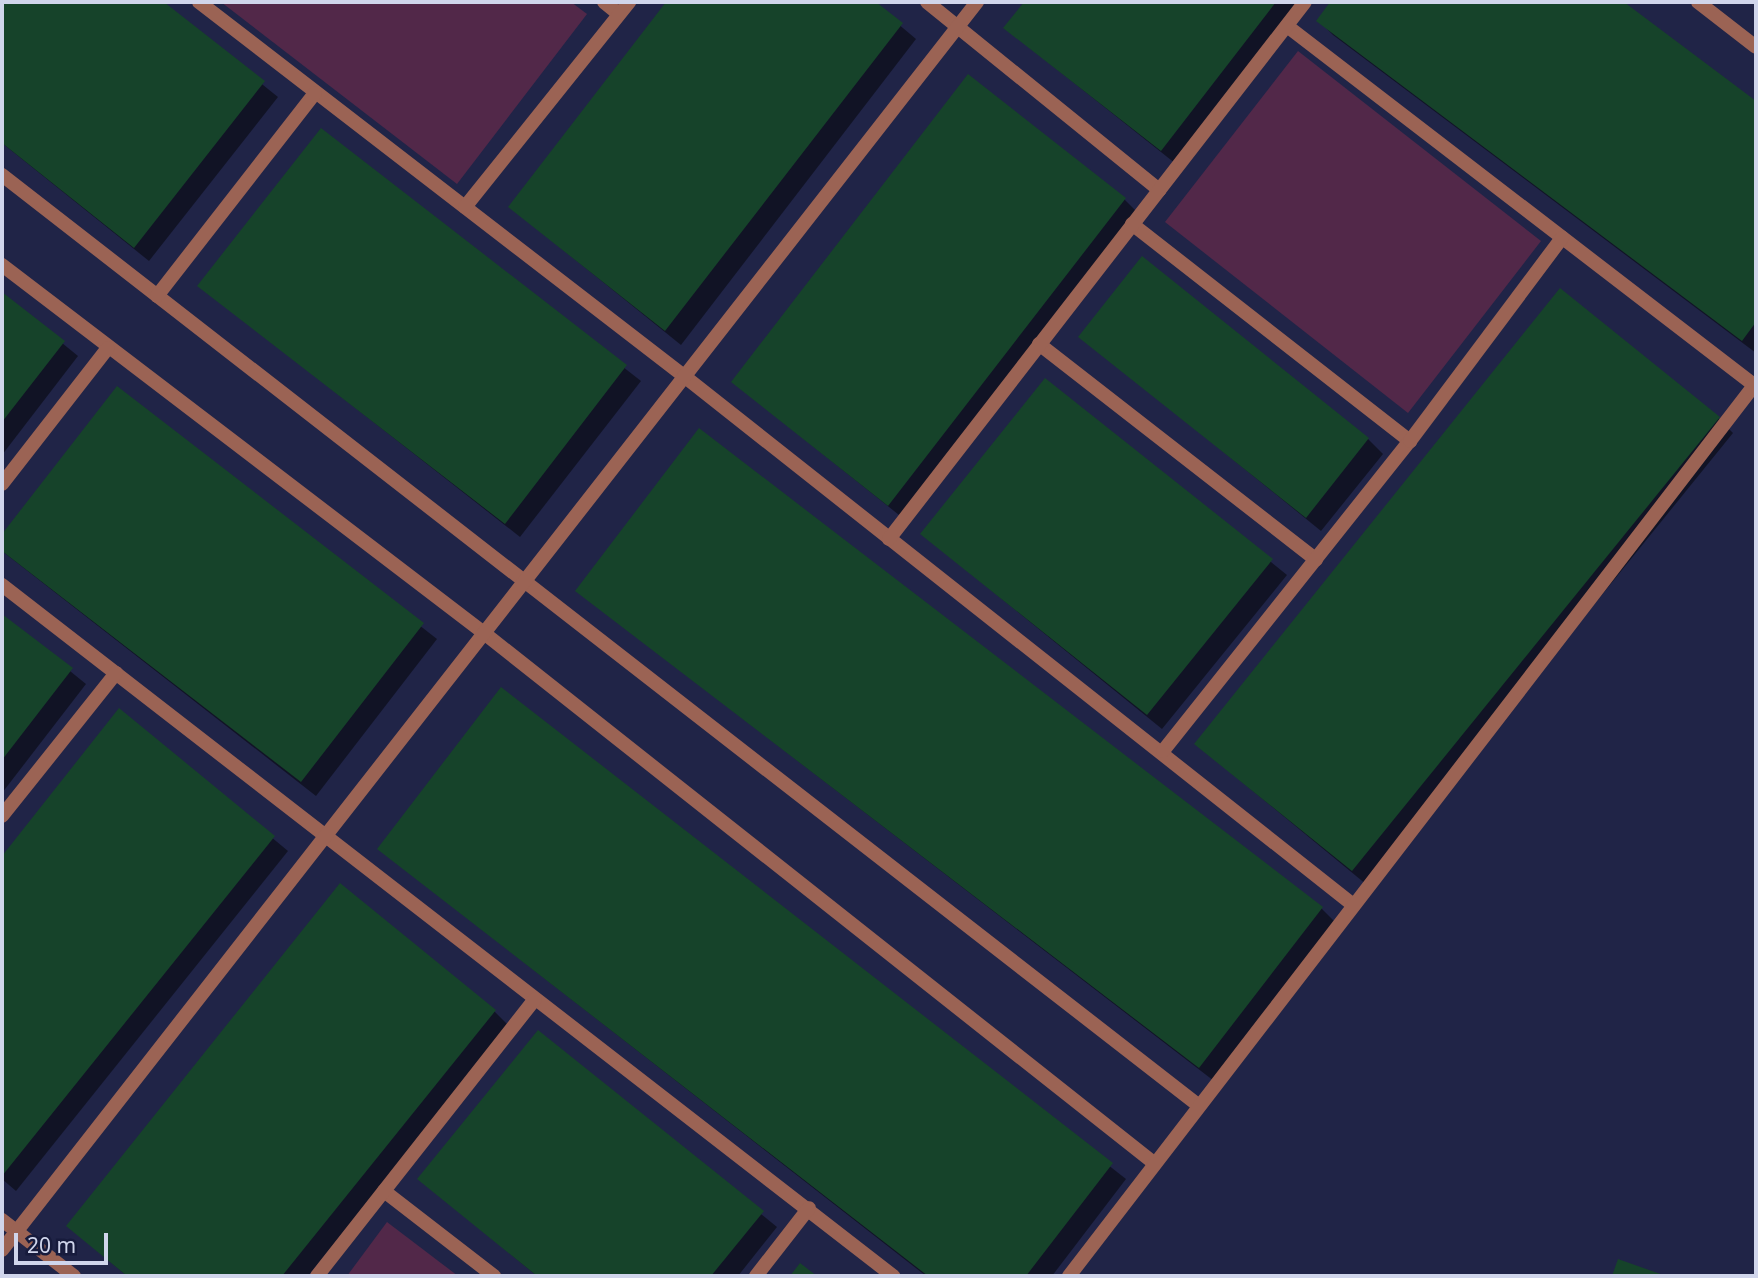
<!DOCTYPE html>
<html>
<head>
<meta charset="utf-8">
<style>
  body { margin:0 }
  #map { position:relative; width:1758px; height:1278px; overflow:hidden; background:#202447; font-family:"Noto Sans",sans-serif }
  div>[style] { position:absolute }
  .green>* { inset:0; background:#522849 }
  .shadow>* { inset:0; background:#0007 }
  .building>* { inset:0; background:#16432a }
  .minor>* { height:14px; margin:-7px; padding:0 7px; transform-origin:7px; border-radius:7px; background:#9b6354 }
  span { translate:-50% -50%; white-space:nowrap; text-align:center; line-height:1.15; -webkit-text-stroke:7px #171b3c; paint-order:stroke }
  .frame { position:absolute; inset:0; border:4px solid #d0d5eb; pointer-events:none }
  .scale { position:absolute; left:14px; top:1233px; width:94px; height:32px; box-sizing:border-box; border:4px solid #d0d5eb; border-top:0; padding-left:9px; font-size:21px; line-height:24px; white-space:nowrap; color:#d0d5eb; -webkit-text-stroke:5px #171b3c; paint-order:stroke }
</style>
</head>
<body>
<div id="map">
  <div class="green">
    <div style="clip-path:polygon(221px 2px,571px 2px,587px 14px,457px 184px)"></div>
    <div style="clip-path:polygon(1298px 51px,1541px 241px,1408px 413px,1165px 222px)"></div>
    <div style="clip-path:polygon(387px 1222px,458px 1276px,347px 1276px)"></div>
  </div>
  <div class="shadow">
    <div style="clip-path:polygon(2px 2px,160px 2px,278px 97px,149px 261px,2px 143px)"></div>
    <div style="clip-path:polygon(668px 2px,872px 2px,916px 39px,681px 345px,510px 207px)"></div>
    <div style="clip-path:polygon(1026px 2px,1302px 2px,1176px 164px,1005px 28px)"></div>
    <div style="clip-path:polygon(1332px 2px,1622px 2px,1756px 103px,1756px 353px,1333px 35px,1318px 20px)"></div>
    <div style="clip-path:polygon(321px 131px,641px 381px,520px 537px,200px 286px)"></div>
    <div style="clip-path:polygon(1124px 199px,1139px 214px,904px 519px,733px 382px)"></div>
    <div style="clip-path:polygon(2px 294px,78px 356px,2px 455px)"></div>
    <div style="clip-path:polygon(1081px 336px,1368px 439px,1383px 454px,1321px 531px)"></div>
    <div style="clip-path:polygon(1046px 380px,1287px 575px,1162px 729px,922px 534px)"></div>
    <div style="clip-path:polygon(117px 389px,437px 639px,316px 796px,2px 551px,2px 537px)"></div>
    <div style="clip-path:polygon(1718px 418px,1733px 433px,1367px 885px,1196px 744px)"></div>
    <div style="clip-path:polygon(577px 591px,1321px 908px,1336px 923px,1214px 1081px)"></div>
    <div style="clip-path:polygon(2px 616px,86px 684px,2px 793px)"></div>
    <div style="clip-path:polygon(501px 689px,1126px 1179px,1052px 1276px,926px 1276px,379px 849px)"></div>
    <div style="clip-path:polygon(119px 711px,288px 851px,16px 1191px,2px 1179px,2px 858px)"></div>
    <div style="clip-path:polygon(494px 1011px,509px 1026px,308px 1276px,127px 1276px,68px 1226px)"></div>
    <div style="clip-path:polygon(538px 1032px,777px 1227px,738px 1276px,537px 1276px,420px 1179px)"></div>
  </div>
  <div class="building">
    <div style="clip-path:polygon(2px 2px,164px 2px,265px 81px,134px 248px,2px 143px)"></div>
    <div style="clip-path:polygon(666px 2px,876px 2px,903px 23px,665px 331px,508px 207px)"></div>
    <div style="clip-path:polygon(1024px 2px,1276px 2px,1161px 151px,1003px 28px)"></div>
    <div style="clip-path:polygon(1330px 2px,1624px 2px,1756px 101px,1756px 322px,1742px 341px,1316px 21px)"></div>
    <div style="clip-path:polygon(968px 74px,1126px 198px,888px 506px,731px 382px)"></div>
    <div style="clip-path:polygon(321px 128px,627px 365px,505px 524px,197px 286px)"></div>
    <div style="clip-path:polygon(1142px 256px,1369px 438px,1306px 518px,1078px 337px)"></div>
    <div style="clip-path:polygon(1560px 288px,1720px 417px,1352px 871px,1194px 744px)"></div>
    <div style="clip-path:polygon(2px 292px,65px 341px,2px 422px)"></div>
    <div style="clip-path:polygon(1045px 378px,1273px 559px,1147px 715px,920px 534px)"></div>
    <div style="clip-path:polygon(117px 386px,424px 623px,301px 782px,2px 551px,2px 534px)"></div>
    <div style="clip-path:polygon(699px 428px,1323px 907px,1199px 1068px,575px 591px)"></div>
    <div style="clip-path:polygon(2px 614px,73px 668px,2px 760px)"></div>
    <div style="clip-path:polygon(501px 687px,1113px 1163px,1026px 1276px,928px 1276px,377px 849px)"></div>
    <div style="clip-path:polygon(119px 708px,275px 836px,2px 1176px,2px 856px)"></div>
    <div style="clip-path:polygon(340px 883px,496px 1010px,282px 1276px,127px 1276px,66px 1226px)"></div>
    <div style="clip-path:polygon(538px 1030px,764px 1211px,711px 1276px,537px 1276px,417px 1179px)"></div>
    <div style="clip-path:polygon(1618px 1259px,1666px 1276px,1612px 1276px)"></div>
    <div style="clip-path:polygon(800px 1263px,817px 1276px,790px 1276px)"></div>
  </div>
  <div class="minor">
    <div style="left:199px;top:2px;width:612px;rotate:37.64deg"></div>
    <div style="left:684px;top:376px;width:851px;rotate:38.32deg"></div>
    <div style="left:604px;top:2px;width:19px;rotate:39deg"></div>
    <div style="left:927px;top:2px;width:299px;rotate:39deg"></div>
    <div style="left:1698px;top:2px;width:73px;rotate:37.8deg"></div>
    <div style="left:1287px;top:26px;width:589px;rotate:37.55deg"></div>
    <div style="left:2px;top:175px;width:1515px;rotate:37.87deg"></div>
    <div style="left:465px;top:207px;width:263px;rotate:-51.3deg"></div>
    <div style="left:1132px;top:224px;width:353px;rotate:38deg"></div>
    <div style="left:2px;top:265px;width:606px;rotate:37.36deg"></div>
    <div style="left:484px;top:633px;width:854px;rotate:38.35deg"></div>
    <div style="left:157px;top:296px;width:257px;rotate:-52.1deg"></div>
    <div style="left:1039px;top:344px;width:351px;rotate:37.9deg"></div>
    <div style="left:2px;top:484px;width:172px;rotate:-52.1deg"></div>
    <div style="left:889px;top:539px;width:679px;rotate:-52.24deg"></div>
    <div style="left:2px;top:585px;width:1128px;rotate:37.79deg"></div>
    <div style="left:1163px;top:751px;width:396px;rotate:-51.5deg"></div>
    <div style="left:1410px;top:441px;width:254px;rotate:-53.2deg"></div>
    <div style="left:2px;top:816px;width:183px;rotate:-51.4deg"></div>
    <div style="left:384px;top:1191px;width:139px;rotate:37.7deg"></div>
    <div style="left:2px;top:1220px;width:91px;rotate:37.9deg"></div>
    <div style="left:2px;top:1250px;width:1584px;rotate:-52deg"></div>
    <div style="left:317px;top:1276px;width:352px;rotate:-51.8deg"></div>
    <div style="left:756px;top:1276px;width:86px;rotate:-52.1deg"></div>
    <div style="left:1069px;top:1276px;width:1127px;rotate:-52.43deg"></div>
  </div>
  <div class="frame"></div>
  <div class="scale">20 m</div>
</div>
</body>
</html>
